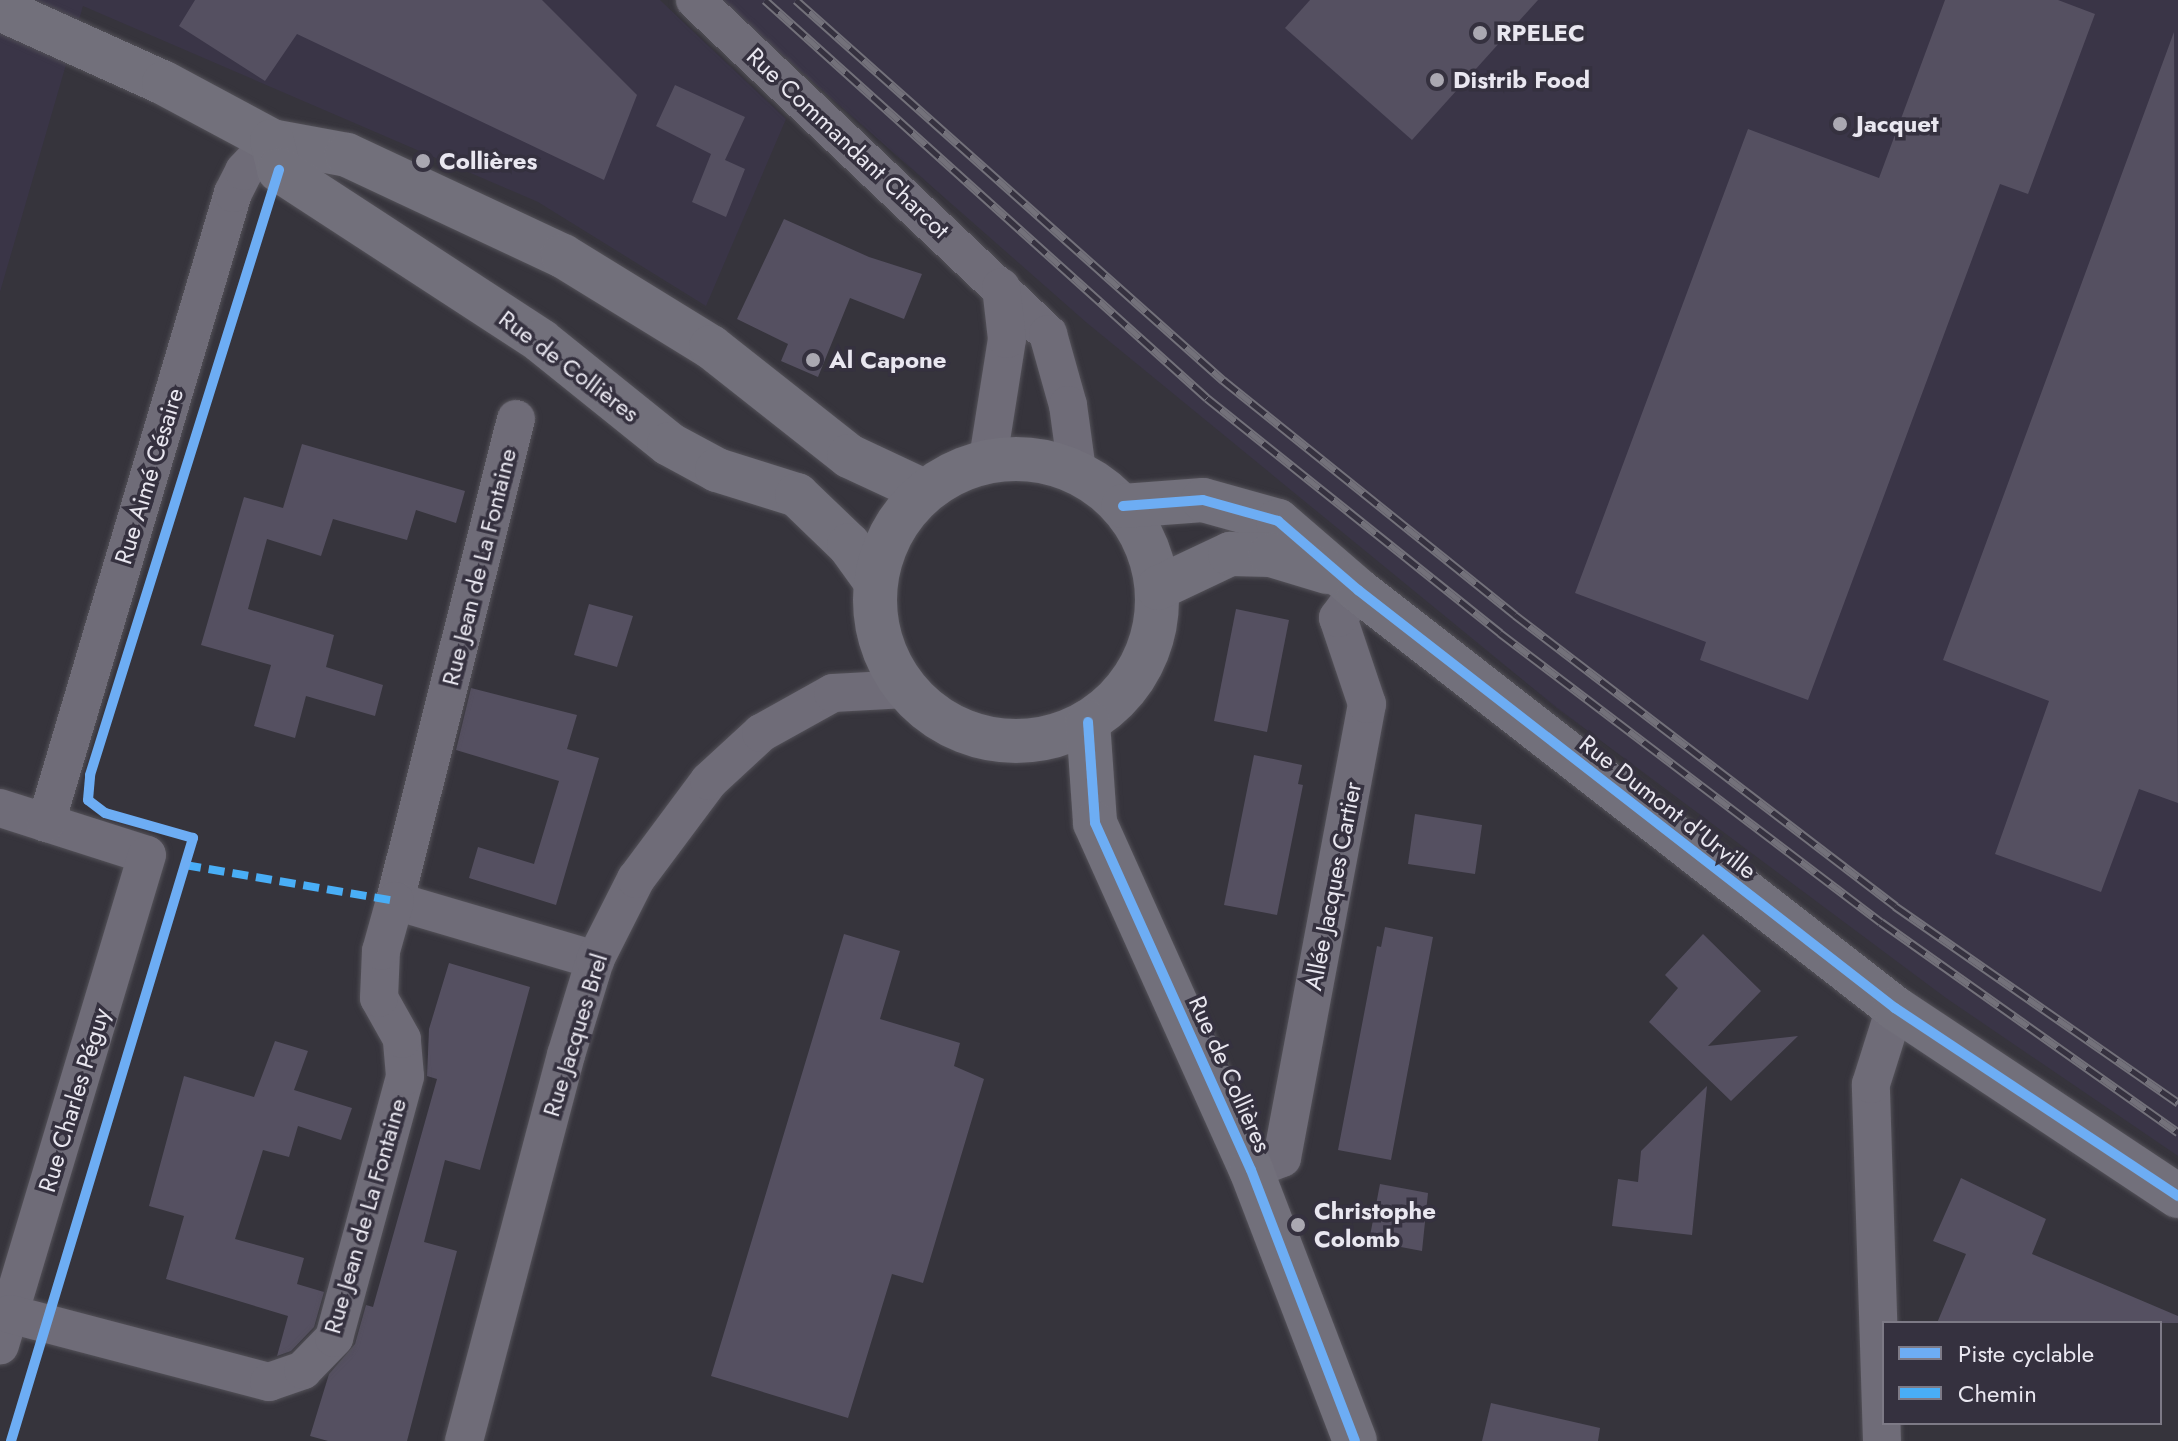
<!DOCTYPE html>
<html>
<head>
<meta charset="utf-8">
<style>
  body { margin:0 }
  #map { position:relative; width:2178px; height:1441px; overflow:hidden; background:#36343c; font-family:Jost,sans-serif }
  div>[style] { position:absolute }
  .built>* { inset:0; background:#3a3547 }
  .building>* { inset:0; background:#555061 }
  .roads { filter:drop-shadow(0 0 2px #535158) drop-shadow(0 0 2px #535158) }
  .street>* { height:38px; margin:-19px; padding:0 19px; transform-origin:19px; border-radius:19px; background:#6f6c78 }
  .secondary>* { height:44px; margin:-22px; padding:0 22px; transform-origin:22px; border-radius:22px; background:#72707b }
  .secondary>.ring { margin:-22px; padding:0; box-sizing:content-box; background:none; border:44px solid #72707b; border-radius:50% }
  .rail>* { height:9px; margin-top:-4.5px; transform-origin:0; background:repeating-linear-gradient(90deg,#35313f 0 18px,#73717a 0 36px); box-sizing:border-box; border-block:2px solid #73717a }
  .quiet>* { height:8px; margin-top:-4px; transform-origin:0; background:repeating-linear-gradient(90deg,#49aef6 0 16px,transparent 0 24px) }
  .cycleway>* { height:10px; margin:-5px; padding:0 5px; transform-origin:5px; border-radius:5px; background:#6dadf4 }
  .dots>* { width:22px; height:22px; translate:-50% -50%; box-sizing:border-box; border:4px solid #35313f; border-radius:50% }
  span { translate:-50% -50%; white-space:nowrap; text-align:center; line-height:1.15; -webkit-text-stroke:7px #35313f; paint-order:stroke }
  .poi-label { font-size:24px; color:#e9e7f0; font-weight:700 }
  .left { translate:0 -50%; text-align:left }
  .street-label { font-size:24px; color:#e9e7f0 }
  .legend { position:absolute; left:1882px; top:1321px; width:280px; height:104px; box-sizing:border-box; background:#35313f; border:2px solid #7d7a86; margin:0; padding:10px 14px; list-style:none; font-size:24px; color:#e9e7f0 }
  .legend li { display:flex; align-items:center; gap:16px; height:40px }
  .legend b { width:40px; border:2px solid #7d7a86 }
</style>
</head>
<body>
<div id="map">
  <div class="built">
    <div style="clip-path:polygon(0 0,660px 0,786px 119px,706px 306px,538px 202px,83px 6px,0 292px)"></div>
    <div style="clip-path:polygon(720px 0,2178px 0,2178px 1156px,1946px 998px,1557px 708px,1087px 323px)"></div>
  </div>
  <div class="building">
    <div style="clip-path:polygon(195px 0,542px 0,637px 95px,604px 180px,297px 34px,265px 81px,179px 26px)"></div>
    <div style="clip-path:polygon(1310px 0,1538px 0,1412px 140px,1285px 28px)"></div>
    <div style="clip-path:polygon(1945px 0,2058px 0,2095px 14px,2028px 194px,2000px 184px,1808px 700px,1700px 660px,1706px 642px,1575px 593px,1748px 129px,1879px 178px)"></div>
    <div style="clip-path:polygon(2174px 32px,2178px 803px,2139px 789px,2101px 892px,1995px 854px,2049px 701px,1943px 660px)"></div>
    <div style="clip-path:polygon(675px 85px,745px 117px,725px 160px,745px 169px,726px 217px,692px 202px,711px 154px,656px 126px)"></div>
    <div style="clip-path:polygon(784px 219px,869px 257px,922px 274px,904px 319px,850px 298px,818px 377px,781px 361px,788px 344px,737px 319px)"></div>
    <div style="clip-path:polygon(302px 444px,465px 491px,456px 523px,416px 510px,407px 540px,333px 519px,321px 556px,267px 539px,248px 609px,334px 635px,326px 667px,383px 685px,375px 716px,306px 696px,295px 738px,254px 726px,271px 665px,201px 645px,244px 497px,283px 508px)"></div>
    <div style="clip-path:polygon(589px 604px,633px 616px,617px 667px,574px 655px)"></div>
    <div style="clip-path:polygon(1236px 609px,1289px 620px,1267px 732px,1214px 721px)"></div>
    <div style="clip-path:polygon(471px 688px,577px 715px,567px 749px,599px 758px,556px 905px,469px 878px,478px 847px,534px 864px,559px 781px,456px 750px)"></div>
    <div style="clip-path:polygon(1254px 755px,1302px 765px,1298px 784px,1303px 785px,1277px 915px,1224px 905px)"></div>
    <div style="clip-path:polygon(1415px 814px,1482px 825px,1475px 874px,1408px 864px)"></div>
    <div style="clip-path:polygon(1385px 927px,1433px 937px,1391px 1160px,1338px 1150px,1377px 946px,1381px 947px)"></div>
    <div style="clip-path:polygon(844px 934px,900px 951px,880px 1019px,960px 1043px,954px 1066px,984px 1079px,923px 1283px,892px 1274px,848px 1418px,711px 1376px)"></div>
    <div style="clip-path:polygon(1703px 934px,1761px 991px,1708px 1046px,1798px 1036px,1731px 1101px,1649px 1022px,1678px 988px,1665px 975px)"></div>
    <div style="clip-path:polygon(449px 963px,530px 987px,480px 1170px,445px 1160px,424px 1242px,457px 1251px,407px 1441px,328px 1441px,310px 1436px,329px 1374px,355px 1344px,366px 1305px,373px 1307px,437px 1079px,427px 1076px,429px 1029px)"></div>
    <div style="clip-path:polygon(275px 1041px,308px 1051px,294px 1090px,352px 1108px,341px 1140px,298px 1126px,289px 1157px,263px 1150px,235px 1239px,304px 1258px,297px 1284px,324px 1292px,314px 1327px,291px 1351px,277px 1356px,288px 1316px,166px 1279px,184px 1216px,149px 1206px,184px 1076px,254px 1097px)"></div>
    <div style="clip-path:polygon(1707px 1086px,1692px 1235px,1612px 1226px,1618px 1179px,1638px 1182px,1641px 1151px)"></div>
    <div style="clip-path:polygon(1961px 1178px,2046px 1219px,2032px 1254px,2178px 1316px,2178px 1323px,1937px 1323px,1966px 1254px,1933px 1241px)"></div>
    <div style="clip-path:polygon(1380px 1184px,1428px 1193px,1422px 1251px,1369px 1241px)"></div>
    <div style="clip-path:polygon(1491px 1403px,1600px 1428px,1598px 1441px,1482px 1441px)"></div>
  </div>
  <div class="roads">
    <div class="street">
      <div style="left:695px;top:0;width:486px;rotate:43.4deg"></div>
      <div style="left:1048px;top:334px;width:74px;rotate:74.3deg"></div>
      <div style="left:1068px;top:405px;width:67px;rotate:82.2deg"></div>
      <div style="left:516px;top:419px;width:497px;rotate:104.1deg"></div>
      <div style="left:395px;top:901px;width:209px;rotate:16.4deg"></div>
      <div style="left:988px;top:459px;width:121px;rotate:-81deg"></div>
      <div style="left:1007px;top:339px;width:52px;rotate:-96.6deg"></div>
      <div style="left:0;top:808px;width:154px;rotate:17.7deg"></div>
      <div style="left:147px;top:855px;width:512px;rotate:106.7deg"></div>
      <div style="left:46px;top:823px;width:657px;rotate:-73.47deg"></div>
      <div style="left:233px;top:193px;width:25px;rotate:-63deg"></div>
      <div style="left:244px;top:171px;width:41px;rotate:-47deg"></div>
      <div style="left:1251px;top:1170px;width:33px;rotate:-21deg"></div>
      <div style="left:1282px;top:1158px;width:462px;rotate:-79.4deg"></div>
      <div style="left:1367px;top:704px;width:91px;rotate:-108.6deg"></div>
      <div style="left:1338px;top:618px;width:34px;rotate:-54deg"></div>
      <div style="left:10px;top:1314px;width:268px;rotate:14.7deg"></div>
      <div style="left:269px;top:1382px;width:36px;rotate:-19deg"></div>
      <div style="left:303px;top:1370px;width:45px;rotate:-45.9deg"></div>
      <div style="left:334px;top:1338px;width:271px;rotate:-74.8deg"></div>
      <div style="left:405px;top:1076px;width:37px;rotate:-95deg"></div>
      <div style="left:402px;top:1039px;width:47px;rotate:-119.3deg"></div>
      <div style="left:379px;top:998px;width:47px;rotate:-87.6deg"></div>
      <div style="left:381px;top:951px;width:52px;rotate:-74.4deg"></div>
      <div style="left:464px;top:1441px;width:399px;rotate:-75.2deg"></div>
      <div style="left:566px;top:1055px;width:99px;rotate:-73deg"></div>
      <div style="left:595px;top:960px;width:91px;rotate:-63.2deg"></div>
      <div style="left:636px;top:879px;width:122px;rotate:-53.3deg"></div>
      <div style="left:709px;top:781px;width:71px;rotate:-42.7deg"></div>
      <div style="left:761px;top:733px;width:82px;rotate:-29.1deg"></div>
      <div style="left:833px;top:693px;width:73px;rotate:-3.1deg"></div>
      <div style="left:1882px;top:1441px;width:357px;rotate:-91.8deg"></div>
      <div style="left:1871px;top:1084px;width:80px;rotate:-72.5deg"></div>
    </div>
    <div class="secondary">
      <div style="left:0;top:9px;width:180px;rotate:24.3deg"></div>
      <div style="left:164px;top:83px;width:123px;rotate:28.2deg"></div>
      <div style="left:272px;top:141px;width:76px;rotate:10.6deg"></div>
      <div style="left:347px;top:155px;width:238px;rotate:25.1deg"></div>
      <div style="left:563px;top:256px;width:174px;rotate:31.6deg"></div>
      <div style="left:711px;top:347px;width:176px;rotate:38.3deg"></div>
      <div style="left:849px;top:456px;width:83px;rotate:25deg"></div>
      <div style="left:272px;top:141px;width:30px;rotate:76deg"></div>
      <div style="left:279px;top:170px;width:313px;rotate:33.1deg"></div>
      <div style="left:541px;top:341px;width:164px;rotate:38.8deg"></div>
      <div style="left:669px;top:444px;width:55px;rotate:28.4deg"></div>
      <div style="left:717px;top:470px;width:84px;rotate:17.4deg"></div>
      <div style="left:797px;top:495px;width:72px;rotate:43.9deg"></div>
      <div style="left:849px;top:545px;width:44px;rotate:54.2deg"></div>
      <div class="ring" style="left:875px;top:459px;width:238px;height:238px"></div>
      <div style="left:1123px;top:506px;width:80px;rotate:-4.3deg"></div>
      <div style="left:1203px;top:500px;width:78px;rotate:15.6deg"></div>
      <div style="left:1278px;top:521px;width:106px;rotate:40.8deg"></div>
      <div style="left:1358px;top:590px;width:681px;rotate:37.9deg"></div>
      <div style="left:1895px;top:1008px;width:340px;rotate:33.6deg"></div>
      <div style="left:1158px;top:588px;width:80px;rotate:-25.3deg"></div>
      <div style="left:1230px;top:554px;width:41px;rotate:1.4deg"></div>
      <div style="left:1271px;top:555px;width:59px;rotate:16.9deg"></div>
      <div style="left:1088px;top:722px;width:101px;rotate:86deg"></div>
      <div style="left:1095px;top:823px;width:380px;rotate:65.8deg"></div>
      <div style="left:1251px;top:1170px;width:290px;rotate:69deg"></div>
    </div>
  </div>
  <div class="rail">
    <div style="left:765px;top:0;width:595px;rotate:42deg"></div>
    <div style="left:1207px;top:398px;width:376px;rotate:38.7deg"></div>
    <div style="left:1500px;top:633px;width:478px;rotate:37.2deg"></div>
    <div style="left:1881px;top:922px;width:364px;rotate:35.3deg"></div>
    <div style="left:796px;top:0;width:572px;rotate:41.67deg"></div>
    <div style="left:1223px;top:380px;width:375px;rotate:38.8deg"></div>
    <div style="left:1515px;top:615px;width:479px;rotate:37.4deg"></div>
    <div style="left:1895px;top:906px;width:345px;rotate:34.8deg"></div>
  </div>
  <div class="quiet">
    <div style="left:185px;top:865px;width:213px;rotate:9.7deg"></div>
  </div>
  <div class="cycleway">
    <div style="left:1123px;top:506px;width:80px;rotate:-4.3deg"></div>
    <div style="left:1203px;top:500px;width:78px;rotate:15.6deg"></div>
    <div style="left:1278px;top:521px;width:106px;rotate:40.8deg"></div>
    <div style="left:1358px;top:590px;width:681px;rotate:37.9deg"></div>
    <div style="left:1895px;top:1008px;width:340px;rotate:33.6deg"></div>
    <div style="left:1088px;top:722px;width:101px;rotate:86deg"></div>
    <div style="left:1095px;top:823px;width:380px;rotate:65.8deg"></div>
    <div style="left:1251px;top:1170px;width:290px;rotate:69deg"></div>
    <div style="left:11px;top:1441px;width:630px;rotate:-73.2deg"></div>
    <div style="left:193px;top:838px;width:91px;rotate:-164.1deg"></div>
    <div style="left:105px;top:813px;width:21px;rotate:-143deg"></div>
    <div style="left:88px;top:800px;width:25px;rotate:-85deg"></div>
    <div style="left:90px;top:775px;width:634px;rotate:-72.65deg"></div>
  </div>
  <div class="dots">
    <div style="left:1480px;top:33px;background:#aaa8b1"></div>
    <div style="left:1437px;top:80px;background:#aaa8b1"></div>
    <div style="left:1840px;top:124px;background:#aaa8b1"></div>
    <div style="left:423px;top:161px;background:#aaa8b1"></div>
    <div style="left:813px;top:360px;background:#aaa8b1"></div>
    <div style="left:1298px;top:1225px;background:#aaa8b1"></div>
  </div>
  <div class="poi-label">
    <span class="left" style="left:1496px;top:33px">RPELEC</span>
    <span class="left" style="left:1453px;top:80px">Distrib Food</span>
    <span class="left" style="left:1856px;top:124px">Jacquet</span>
    <span class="left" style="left:439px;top:161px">Collières</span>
    <span class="left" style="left:829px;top:360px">Al Capone</span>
    <span class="left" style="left:1314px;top:1225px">Christophe<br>Colomb</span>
  </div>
  <div class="street-label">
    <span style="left:848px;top:143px;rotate:43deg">Rue Commandant Charcot</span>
    <span style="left:569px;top:366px;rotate:37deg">Rue de Collières</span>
    <span style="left:149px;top:476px;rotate:-73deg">Rue Aimé Césaire</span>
    <span style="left:479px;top:567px;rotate:-76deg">Rue Jean de La Fontaine</span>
    <span style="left:1668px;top:807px;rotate:38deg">Rue Dumont d'Urville</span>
    <span style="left:1333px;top:886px;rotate:-79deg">Allée Jacques Cartier</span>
    <span style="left:575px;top:1035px;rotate:-73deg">Rue Jacques Brel</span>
    <span style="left:1230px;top:1074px;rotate:66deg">Rue de Collières</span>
    <span style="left:74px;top:1100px;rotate:-73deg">Rue Charles Péguy</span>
    <span style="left:365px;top:1216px;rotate:-74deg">Rue Jean de La Fontaine</span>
  </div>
  <ul class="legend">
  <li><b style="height:10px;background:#6dadf4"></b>Piste cyclable</li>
  <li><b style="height:10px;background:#49aef6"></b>Chemin</li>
  </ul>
</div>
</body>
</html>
